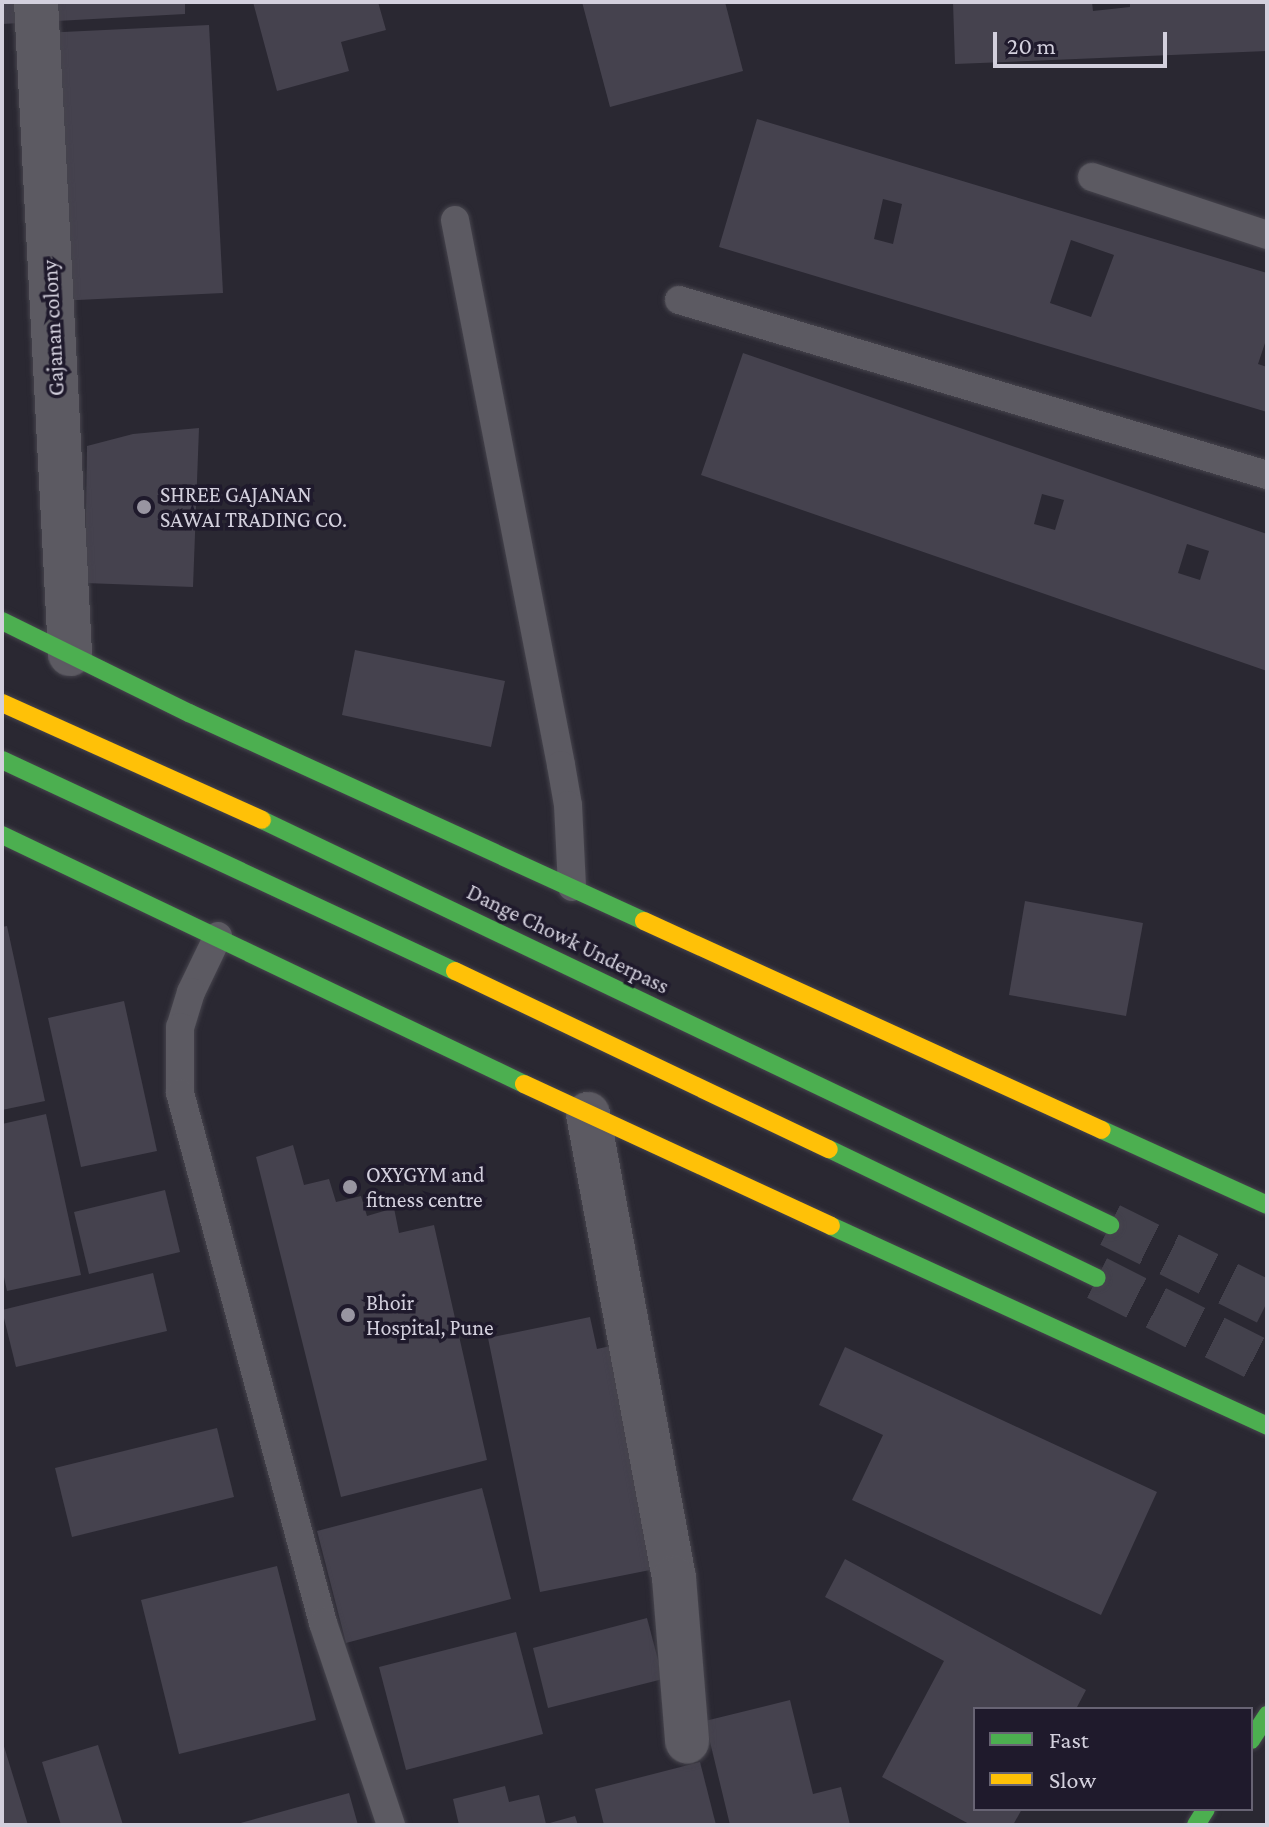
<!DOCTYPE html>
<html>
<head>
<meta charset="utf-8">
<style>
  body { margin:0 }
  #map { position:relative; width:1269px; height:1827px; overflow:hidden; background:#2a2832; font-family:"Crimson Pro",serif }
  div>[style] { position:absolute }
  .building>* { inset:0; background:#45424e }
  .primary-tunnel>* { height:44px; margin-top:-22px; transform-origin:0; background:repeating-linear-gradient(90deg,#43414c 0 44px,transparent 0 66px) }
  .roads { filter:drop-shadow(0 0 2px #46444d) drop-shadow(0 0 2px #46444d) }
  .lane>* { height:28px; margin:-14px; padding:0 14px; transform-origin:14px; border-radius:14px; background:#5c5a62 }
  .street>* { height:44px; margin:-22px; padding:0 22px; transform-origin:22px; border-radius:22px; background:#5c5a62 }
  .fast>* { height:18px; margin:-9px; padding:0 9px; transform-origin:9px; border-radius:9px; background:#4caf50 }
  .slow>* { height:18px; margin:-9px; padding:0 9px; transform-origin:9px; border-radius:9px; background:#ffc107 }
  .dots>* { width:22px; height:22px; translate:-50% -50%; box-sizing:border-box; border:4px solid #1f1a2c; border-radius:50% }
  span { translate:-50% -50%; white-space:nowrap; text-align:center; line-height:1.15; -webkit-text-stroke:7px #1f1a2c; paint-order:stroke }
  .street-label { font-size:22px; color:#d3d0dd }
  .poi-label { font-size:22px; color:#d3d0dd }
  .left { translate:0 -50%; text-align:left }
  .frame { position:absolute; inset:0; border:4px solid #d3d0dd; pointer-events:none }
  .legend { position:absolute; left:973px; top:1707px; width:280px; height:104px; box-sizing:border-box; background:#1f1a2c; border:2px solid #676373; margin:0; padding:10px 14px; list-style:none; font-size:24px; color:#d3d0dd }
  .legend li { display:flex; align-items:center; gap:16px; height:40px }
  .legend b { width:40px; border:2px solid #676373 }
  .scale { position:absolute; left:993px; top:32px; width:174px; height:36px; box-sizing:border-box; border:4px solid #d3d0dd; border-top:0; padding-left:10px; font-size:24px; line-height:28px; white-space:nowrap; color:#d3d0dd; -webkit-text-stroke:6px #1f1a2c; paint-order:stroke }
</style>
</head>
<body>
<div id="map">
  <div class="building">
    <div style="clip-path:polygon(2px 2px,185px 2px,185px 14px,2px 24px)"></div>
    <div style="clip-path:polygon(253px 2px,378px 2px,386px 30px,341px 42px,349px 71px,277px 91px)"></div>
    <div style="clip-path:polygon(582px 2px,725px 2px,743px 71px,610px 107px)"></div>
    <div style="clip-path:polygon(953px 2px,1092px 2px,1093px 11px,1130px 7px,1130px 2px,1267px 2px,1267px 51px,955px 64px)"></div>
    <div style="clip-path:polygon(209px 25px,223px 293px,36px 302px,21px 34px)"></div>
    <div style="clip-path:polygon(evenodd,757px 119px,1267px 273px,1267px 337px,1258px 364px,1267px 367px,1267px 412px,719px 247px,757px 119px,883px 199px,902px 204px,893px 244px,874px 239px,883px 199px,757px 119px,1071px 240px,1114px 255px,1091px 317px,1050px 303px,1071px 240px)"></div>
    <div style="clip-path:polygon(evenodd,743px 353px,1267px 534px,1267px 671px,701px 475px,743px 353px,1042px 494px,1064px 500px,1055px 530px,1034px 524px,1042px 494px,743px 353px,1187px 544px,1209px 551px,1200px 580px,1178px 573px,1187px 544px)"></div>
    <div style="clip-path:polygon(199px 428px,193px 587px,85px 583px,87px 446px,133px 434px)"></div>
    <div style="clip-path:polygon(355px 650px,505px 681px,491px 747px,342px 715px)"></div>
    <div style="clip-path:polygon(1025px 901px,1143px 923px,1126px 1016px,1009px 995px)"></div>
    <div style="clip-path:polygon(7px 926px,45px 1101px,2px 1110px,2px 927px)"></div>
    <div style="clip-path:polygon(124px 1001px,157px 1151px,81px 1167px,48px 1018px)"></div>
    <div style="clip-path:polygon(46px 1114px,81px 1275px,7px 1291px,2px 1268px,2px 1124px)"></div>
    <div style="clip-path:polygon(293px 1145px,304px 1185px,329px 1179px,336px 1202px,361px 1196px,367px 1216px,394px 1208px,399px 1233px,434px 1225px,487px 1460px,341px 1497px,256px 1157px)"></div>
    <div style="clip-path:polygon(165px 1190px,180px 1252px,89px 1274px,74px 1212px)"></div>
    <div style="clip-path:polygon(153px 1273px,167px 1331px,16px 1367px,2px 1310px)"></div>
    <div style="clip-path:polygon(590px 1317px,597px 1349px,615px 1345px,660px 1568px,540px 1592px,488px 1338px)"></div>
    <div style="clip-path:polygon(845px 1347px,1157px 1492px,1101px 1615px,852px 1500px,883px 1435px,819px 1405px)"></div>
    <div style="clip-path:polygon(217px 1428px,234px 1497px,72px 1537px,55px 1468px)"></div>
    <div style="clip-path:polygon(482px 1488px,511px 1599px,346px 1643px,317px 1531px)"></div>
    <div style="clip-path:polygon(845px 1559px,1086px 1690px,1076px 1709px,975px 1709px,975px 1809px,1022px 1809px,1013px 1825px,971px 1825px,882px 1777px,944px 1661px,825px 1597px)"></div>
    <div style="clip-path:polygon(277px 1566px,316px 1720px,179px 1754px,141px 1600px)"></div>
    <div style="clip-path:polygon(647px 1618px,663px 1679px,548px 1708px,533px 1648px)"></div>
    <div style="clip-path:polygon(516px 1632px,543px 1734px,406px 1770px,379px 1667px)"></div>
    <div style="clip-path:polygon(790px 1700px,813px 1794px,841px 1787px,850px 1825px,730px 1825px,705px 1721px)"></div>
    <div style="clip-path:polygon(2px 1743px,3px 1743px,28px 1825px,2px 1825px)"></div>
    <div style="clip-path:polygon(98px 1745px,123px 1825px,61px 1825px,42px 1762px)"></div>
    <div style="clip-path:polygon(700px 1762px,716px 1825px,604px 1825px,595px 1789px)"></div>
    <div style="clip-path:polygon(505px 1786px,509px 1802px,539px 1795px,546px 1824px,575px 1816px,578px 1825px,459px 1825px,453px 1799px)"></div>
    <div style="clip-path:polygon(349px 1793px,358px 1825px,237px 1825px,237px 1824px)"></div>
  </div>
  <div class="primary-tunnel">
    <div style="left:1110px;top:1225px;width:175px;rotate:26.4deg"></div>
    <div style="left:1097px;top:1278px;width:191px;rotate:26.8deg"></div>
  </div>
  <div class="roads">
    <div class="lane">
      <div style="left:1092px;top:177px;width:184px;rotate:18.3deg"></div>
      <div style="left:455px;top:220px;width:555px;rotate:78.99deg"></div>
      <div style="left:561px;top:765px;width:41px;rotate:80.1deg"></div>
      <div style="left:568px;top:805px;width:82px;rotate:87.2deg"></div>
      <div style="left:679px;top:300px;width:613px;rotate:16.57deg"></div>
      <div style="left:218px;top:936px;width:62px;rotate:115.7deg"></div>
      <div style="left:191px;top:992px;width:37px;rotate:107deg"></div>
      <div style="left:180px;top:1027px;width:66px;rotate:90deg"></div>
      <div style="left:180px;top:1093px;width:549px;rotate:74.9deg"></div>
      <div style="left:323px;top:1623px;width:213px;rotate:71.4deg"></div>
    </div>
    <div class="street">
      <div style="left:36px;top:2px;width:653px;rotate:87.01deg"></div>
      <div style="left:588px;top:1114px;width:472px;rotate:79.5deg"></div>
      <div style="left:674px;top:1578px;width:164px;rotate:85.4deg"></div>
    </div>
    <div class="fast">
      <div style="left:2px;top:621px;width:208px;rotate:26.2deg"></div>
      <div style="left:189px;top:713px;width:500px;rotate:24.57deg"></div>
      <div style="left:2px;top:760px;width:500px;rotate:25deg"></div>
      <div style="left:262px;top:820px;width:940px;rotate:25.53deg"></div>
      <div style="left:2px;top:835px;width:578px;rotate:25.5deg"></div>
      <div style="left:1102px;top:1130px;width:181px;rotate:24.4deg"></div>
      <div style="left:829px;top:1149px;width:297px;rotate:25.7deg"></div>
      <div style="left:831px;top:1226px;width:480px;rotate:24.6deg"></div>
      <div style="left:1251px;top:1740px;width:30px;rotate:-57deg"></div>
      <div style="left:1196px;top:1825px;width:19px;rotate:-58deg"></div>
    </div>
    <div class="slow">
      <div style="left:2px;top:703px;width:285px;rotate:24.2deg"></div>
      <div style="left:644px;top:921px;width:503px;rotate:24.53deg"></div>
      <div style="left:455px;top:971px;width:414px;rotate:25.5deg"></div>
      <div style="left:524px;top:1084px;width:338px;rotate:24.8deg"></div>
    </div>
  </div>
  <div class="dots">
    <div style="left:144px;top:507px;background:#9895a1"></div>
    <div style="left:350px;top:1187px;background:#9895a1"></div>
    <div style="left:348px;top:1315px;background:#9895a1"></div>
  </div>
  <div class="street-label">
    <span style="left:53px;top:328px;rotate:-93deg">Gajanan colony</span>
    <span style="left:568px;top:939px;rotate:26deg">Dange Chowk Underpass</span>
  </div>
  <div class="poi-label">
    <span class="left" style="left:160px;top:507px">SHREE GAJANAN<br>SAWAI TRADING CO.</span>
    <span class="left" style="left:366px;top:1187px">OXYGYM and<br>fitness centre</span>
    <span class="left" style="left:366px;top:1315px">Bhoir<br>Hospital, Pune</span>
  </div>
  <div class="frame"></div>
  <ul class="legend">
  <li><b style="height:10px;background:#4caf50"></b>Fast</li>
  <li><b style="height:10px;background:#ffc107"></b>Slow</li>
  </ul>
  <div class="scale">20 m</div>
</div>
</body>
</html>
